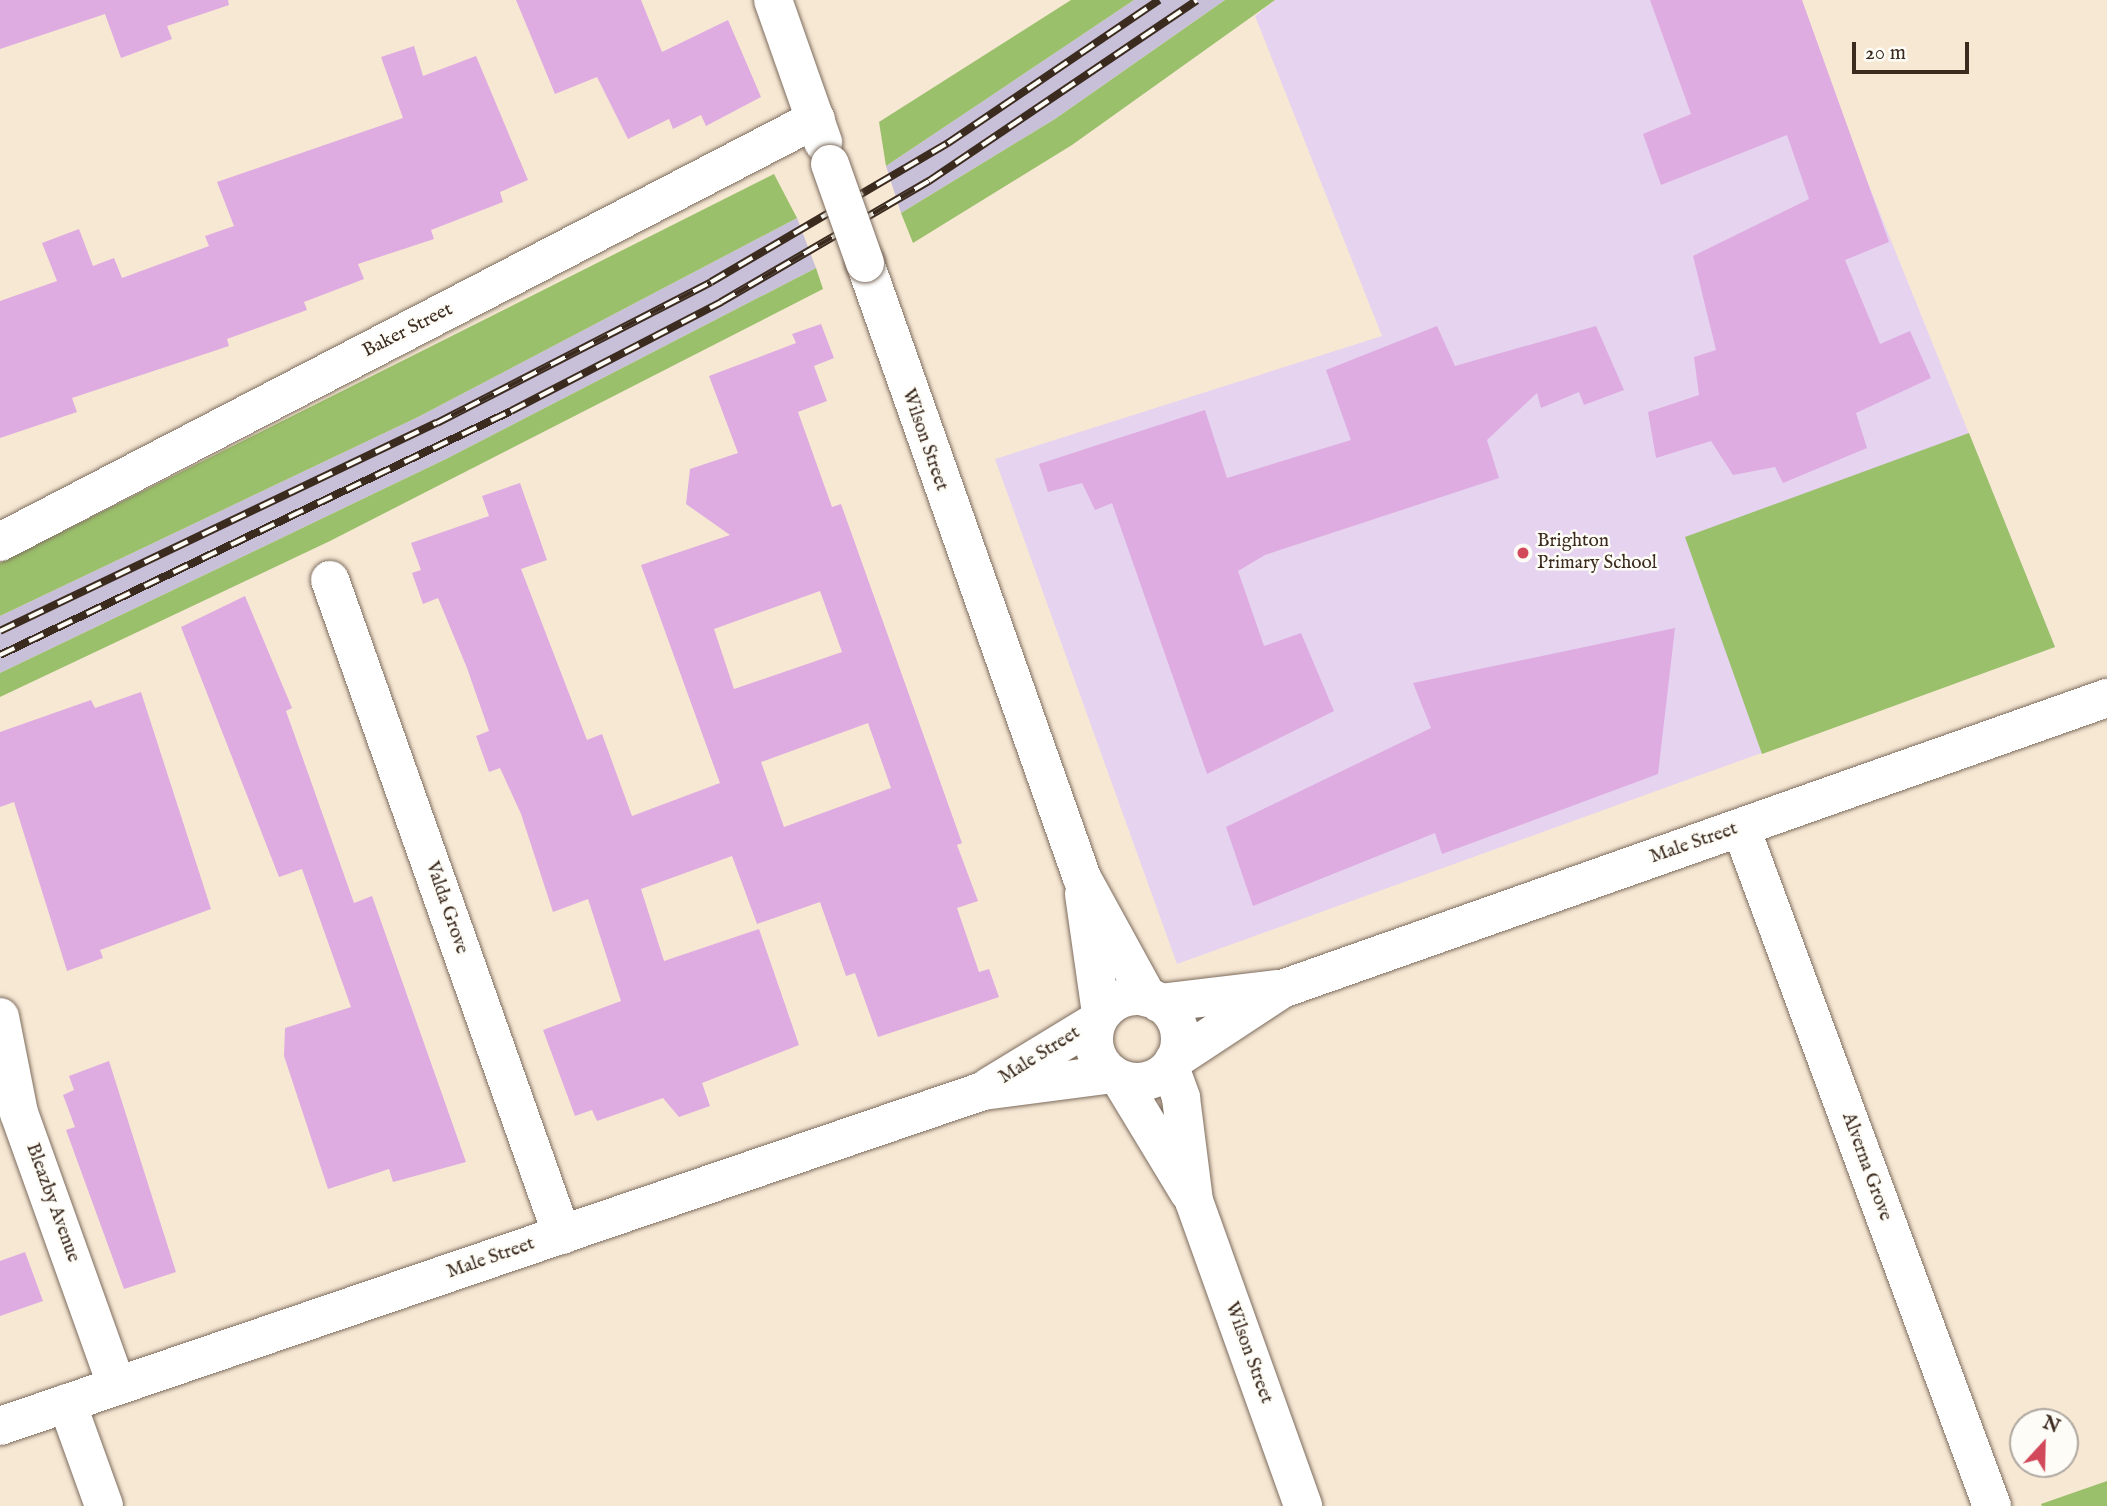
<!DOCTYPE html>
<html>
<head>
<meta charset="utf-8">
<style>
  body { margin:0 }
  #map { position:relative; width:2107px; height:1506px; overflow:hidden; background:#f7e8d4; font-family:"IM FELL English",serif }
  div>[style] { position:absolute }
  .built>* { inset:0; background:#e6d3f0 }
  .industrial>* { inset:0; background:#c8c0d8 }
  .green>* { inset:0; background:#9bc06b }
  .building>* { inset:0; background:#deace1 }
  .roads { filter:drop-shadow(0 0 2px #7d6c5e) drop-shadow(0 0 2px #7d6c5e) }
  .street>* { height:38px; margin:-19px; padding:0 19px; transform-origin:19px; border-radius:19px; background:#fff }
  .street>.ring { margin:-19px; padding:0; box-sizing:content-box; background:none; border:38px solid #fff; border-radius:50% }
  .rail>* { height:8px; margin-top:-4px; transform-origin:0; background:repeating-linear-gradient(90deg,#fdfcf7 0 16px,#3b2a1e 0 32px); box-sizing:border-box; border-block:2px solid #3b2a1e }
  .bridges { filter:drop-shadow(0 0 2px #7d6c5e) drop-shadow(0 0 2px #7d6c5e) }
  .street-bridge>* { height:38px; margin:-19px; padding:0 19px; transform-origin:19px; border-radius:19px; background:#fff }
  .dots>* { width:19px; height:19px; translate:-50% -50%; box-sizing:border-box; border:4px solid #fdfcf7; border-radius:50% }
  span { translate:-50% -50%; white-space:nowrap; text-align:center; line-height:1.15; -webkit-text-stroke:5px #fdfcf7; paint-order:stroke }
  .street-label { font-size:19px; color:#3b2a1e }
  .poi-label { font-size:19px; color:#3b2a1e }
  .left { translate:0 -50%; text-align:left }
  .north { position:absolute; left:2009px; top:1408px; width:70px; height:70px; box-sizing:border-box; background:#fdfcf7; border:2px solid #afa8a0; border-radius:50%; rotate:22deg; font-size:19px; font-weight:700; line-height:28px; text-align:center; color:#3b2a1e }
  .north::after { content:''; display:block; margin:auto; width:24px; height:32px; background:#d1495b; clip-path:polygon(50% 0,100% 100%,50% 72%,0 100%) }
  .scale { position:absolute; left:1852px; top:42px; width:117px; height:32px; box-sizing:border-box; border:4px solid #3b2a1e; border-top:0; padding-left:9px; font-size:21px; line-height:24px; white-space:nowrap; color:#3b2a1e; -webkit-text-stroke:5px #fdfcf7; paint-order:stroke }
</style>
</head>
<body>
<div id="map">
  <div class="built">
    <div style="clip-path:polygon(1275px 0,1794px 0,2055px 647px,1177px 964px,995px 459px,1382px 336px,1255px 16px)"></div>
  </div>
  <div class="industrial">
    <div style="clip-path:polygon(1134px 0,1225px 0,1055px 119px,901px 213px,886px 166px)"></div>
    <div style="clip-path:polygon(797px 218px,816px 268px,446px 459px,0 673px,0 616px,418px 417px)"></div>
  </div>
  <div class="green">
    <div style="clip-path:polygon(1071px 0,1134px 0,886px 166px,879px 122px)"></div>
    <div style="clip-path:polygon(1225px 0,1275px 0,1072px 145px,913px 243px,901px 213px,1055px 119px)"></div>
    <div style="clip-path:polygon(774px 174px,797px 218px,418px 417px,0 616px,0 563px)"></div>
    <div style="clip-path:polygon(816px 268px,823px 289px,330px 541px,0 697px,0 673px,446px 459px)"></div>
    <div style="clip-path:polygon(1969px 433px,2055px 647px,1762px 754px,1685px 537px)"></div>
    <div style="clip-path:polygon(2107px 1481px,2107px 1506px,2042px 1506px,2041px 1504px)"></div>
  </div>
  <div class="building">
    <div style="clip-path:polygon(0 0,228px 0,229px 5px,167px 26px,172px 39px,121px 58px,105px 14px,0 49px)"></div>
    <div style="clip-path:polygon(516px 0,641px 0,662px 52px,728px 20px,761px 97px,706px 126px,701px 115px,673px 129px,669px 119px,628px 139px,597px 77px,555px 94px)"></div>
    <div style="clip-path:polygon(1650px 0,1802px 0,1889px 242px,1845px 260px,1880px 344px,1910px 331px,1931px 378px,1856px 413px,1867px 448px,1783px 483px,1775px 467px,1733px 475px,1711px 441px,1656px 458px,1648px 412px,1699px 395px,1694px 357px,1716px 350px,1693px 256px,1809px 199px,1787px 135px,1661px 185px,1643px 134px,1691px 114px)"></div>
    <div style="clip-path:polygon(414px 46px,423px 76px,476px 56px,528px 180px,500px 192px,503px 202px,431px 230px,434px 239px,358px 264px,364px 279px,304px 302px,307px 310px,227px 339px,229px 346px,72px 398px,77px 412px,0 438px,0 301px,57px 281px,42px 243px,79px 229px,93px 266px,114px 258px,122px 278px,209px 246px,205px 236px,234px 226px,217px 182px,403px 118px,381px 57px)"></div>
    <div style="clip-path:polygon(evenodd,821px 324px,834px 358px,814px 366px,827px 401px,798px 412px,832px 507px,841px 504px,962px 843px,957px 845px,978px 901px,957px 908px,979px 972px,989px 969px,999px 997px,878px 1037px,855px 973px,846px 976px,820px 902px,757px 924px,732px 856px,641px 889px,664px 961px,759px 929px,799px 1045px,702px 1083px,710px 1106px,679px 1117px,663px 1098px,597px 1121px,592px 1110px,575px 1116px,543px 1030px,621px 1001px,588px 899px,553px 912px,521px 814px,500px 768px,489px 772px,476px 736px,489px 731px,467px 668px,438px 598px,423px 604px,412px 573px,421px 570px,411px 543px,489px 516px,482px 496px,520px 483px,547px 560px,521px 569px,587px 740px,602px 734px,632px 816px,720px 783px,641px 565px,730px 535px,686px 504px,690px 469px,738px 453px,709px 376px,796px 343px,792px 334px,821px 324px,820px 591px,842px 652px,734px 689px,714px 629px,820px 591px,821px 324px,868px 723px,891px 788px,784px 827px,761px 762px,868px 723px)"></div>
    <div style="clip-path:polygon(1437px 326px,1455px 366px,1596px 326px,1624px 390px,1584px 405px,1579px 392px,1541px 408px,1537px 393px,1487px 440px,1499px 478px,1265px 555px,1238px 571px,1264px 646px,1301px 633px,1334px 711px,1207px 774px,1112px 503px,1095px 510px,1082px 483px,1048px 492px,1039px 464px,1205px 410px,1227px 478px,1351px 440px,1326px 370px)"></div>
    <div style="clip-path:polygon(245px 596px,292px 708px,286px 711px,354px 903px,372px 896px,466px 1162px,393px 1182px,389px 1169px,328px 1189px,284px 1056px,285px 1028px,351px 1007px,302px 869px,279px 877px,181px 627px)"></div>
    <div style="clip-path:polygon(1675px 628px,1658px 774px,1442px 854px,1435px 833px,1253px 906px,1226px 827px,1431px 728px,1413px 683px)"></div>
    <div style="clip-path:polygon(141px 692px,211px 909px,100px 950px,103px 958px,67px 971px,14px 802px,0 807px,0 732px,91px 700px,95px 708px)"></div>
    <div style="clip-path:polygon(109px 1061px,176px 1272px,124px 1289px,66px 1130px,75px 1127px,63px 1095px,74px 1090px,69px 1076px)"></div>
    <div style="clip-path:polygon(25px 1252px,43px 1301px,0 1316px,0 1261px)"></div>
  </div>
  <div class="roads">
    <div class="street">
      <div style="left:773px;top:0;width:151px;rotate:70.6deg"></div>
      <div style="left:865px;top:263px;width:652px;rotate:70.56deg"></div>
      <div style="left:1082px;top:878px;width:137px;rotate:61.2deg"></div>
      <div style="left:0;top:542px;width:919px;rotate:-27.4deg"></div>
      <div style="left:330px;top:580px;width:695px;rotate:70.5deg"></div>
      <div style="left:1741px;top:828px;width:723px;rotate:69.69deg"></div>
      <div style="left:1084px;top:894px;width:121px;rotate:81.9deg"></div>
      <div class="ring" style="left:1094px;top:996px;width:48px;height:48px"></div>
      <div style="left:1159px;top:1003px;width:118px;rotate:-6.8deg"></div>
      <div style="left:0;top:1017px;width:98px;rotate:78.8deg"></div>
      <div style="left:19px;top:1113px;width:290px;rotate:70.3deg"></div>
      <div style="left:1174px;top:1060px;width:129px;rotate:-33.3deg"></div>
      <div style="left:1282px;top:989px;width:875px;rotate:-19.43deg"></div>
      <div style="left:1170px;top:1067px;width:33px;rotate:70deg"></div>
      <div style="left:1181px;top:1098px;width:104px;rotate:82.8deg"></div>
      <div style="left:1194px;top:1201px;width:324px;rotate:70.3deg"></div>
      <div style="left:1120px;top:1079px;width:133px;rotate:58.8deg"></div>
      <div style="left:990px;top:1086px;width:125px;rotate:-31.3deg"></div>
      <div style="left:67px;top:1403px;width:109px;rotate:70.2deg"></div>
      <div style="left:0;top:1426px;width:1039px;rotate:-18.82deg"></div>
      <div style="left:983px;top:1091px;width:130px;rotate:-7.5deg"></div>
    </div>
  </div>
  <div class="rail">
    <div style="left:0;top:631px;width:484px;rotate:-25.5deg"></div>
    <div style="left:437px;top:423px;width:308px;rotate:-27.2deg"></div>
    <div style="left:711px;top:282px;width:275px;rotate:-30.4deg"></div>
    <div style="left:948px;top:143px;width:255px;rotate:-34.1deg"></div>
    <div style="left:0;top:655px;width:566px;rotate:-25.52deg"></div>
    <div style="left:511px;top:411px;width:237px;rotate:-27.4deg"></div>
    <div style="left:721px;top:302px;width:241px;rotate:-30.2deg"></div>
    <div style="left:929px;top:181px;width:323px;rotate:-34deg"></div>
  </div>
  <div class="bridges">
    <div class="street-bridge">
      <div style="left:830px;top:164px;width:105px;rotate:70.5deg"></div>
    </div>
  </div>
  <div class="dots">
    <div style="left:1523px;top:553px;background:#d1495b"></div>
  </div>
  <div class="street-label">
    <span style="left:408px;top:331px;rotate:-27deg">Baker Street</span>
    <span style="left:924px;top:440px;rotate:71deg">Wilson Street</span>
    <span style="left:1694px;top:844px;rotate:-19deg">Male Street</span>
    <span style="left:446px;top:908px;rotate:71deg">Valda Grove</span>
    <span style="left:1040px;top:1056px;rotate:-32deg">Male Street</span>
    <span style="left:1866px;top:1167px;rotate:70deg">Alverna Grove</span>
    <span style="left:52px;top:1203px;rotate:70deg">Bleazby Avenue</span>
    <span style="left:491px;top:1259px;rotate:-19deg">Male Street</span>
    <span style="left:1248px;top:1353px;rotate:70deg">Wilson Street</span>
  </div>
  <div class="poi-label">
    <span class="left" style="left:1537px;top:553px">Brighton<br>Primary School</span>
  </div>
  <div class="north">N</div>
  <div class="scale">20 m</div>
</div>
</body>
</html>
